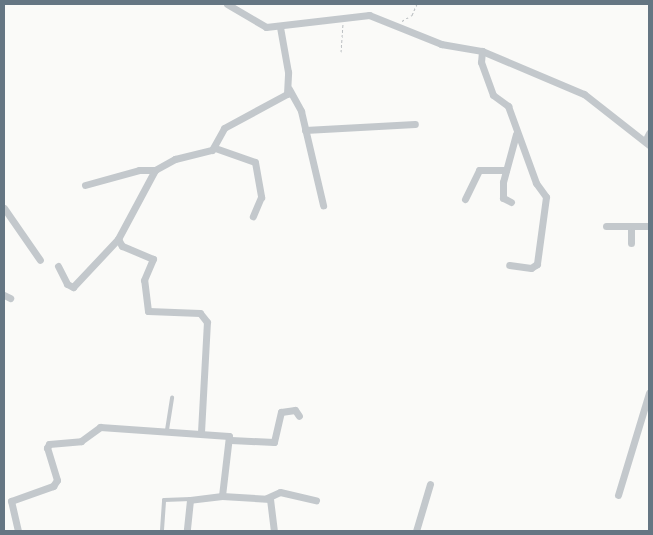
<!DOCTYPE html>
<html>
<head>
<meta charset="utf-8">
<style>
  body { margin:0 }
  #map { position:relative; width:653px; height:535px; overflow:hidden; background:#fafaf8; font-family:Overpass,sans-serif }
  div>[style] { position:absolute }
  .path>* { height:1px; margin-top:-0.5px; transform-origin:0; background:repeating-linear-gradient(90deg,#bbbfc2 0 2.5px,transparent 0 5px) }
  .lane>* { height:4px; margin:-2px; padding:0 2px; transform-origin:2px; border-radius:2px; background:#c3c8cc }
  .street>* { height:7px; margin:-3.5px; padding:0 3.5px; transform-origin:3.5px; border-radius:3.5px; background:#c3c8cc }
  span { translate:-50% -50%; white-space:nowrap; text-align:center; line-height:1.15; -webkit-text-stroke:5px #fff; paint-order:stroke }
  .frame { position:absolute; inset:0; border:5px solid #657683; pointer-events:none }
</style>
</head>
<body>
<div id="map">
  <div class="path">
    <div style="left:402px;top:21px;width:12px;rotate:-31deg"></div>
    <div style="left:412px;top:15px;width:12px;rotate:-66deg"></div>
    <div style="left:341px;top:52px;width:28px;rotate:-86deg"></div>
  </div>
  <div class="lane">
    <div style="left:167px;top:430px;width:33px;rotate:-81deg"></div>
    <div style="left:162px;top:530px;width:30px;rotate:-86deg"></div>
    <div style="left:164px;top:500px;width:27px;rotate:-2deg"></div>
  </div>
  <div class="street">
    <div style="left:227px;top:4px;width:45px;rotate:30.5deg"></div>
    <div style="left:266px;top:27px;width:104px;rotate:-6.6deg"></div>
    <div style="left:369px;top:15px;width:78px;rotate:21.9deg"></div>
    <div style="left:441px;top:44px;width:42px;rotate:9.7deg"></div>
    <div style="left:482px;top:51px;width:111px;rotate:22.9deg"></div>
    <div style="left:584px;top:94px;width:83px;rotate:38.1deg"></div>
    <div style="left:482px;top:51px;width:11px;rotate:95deg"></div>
    <div style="left:481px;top:62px;width:35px;rotate:70deg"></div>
    <div style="left:493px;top:95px;width:19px;rotate:36deg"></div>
    <div style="left:508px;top:106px;width:82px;rotate:70deg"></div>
    <div style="left:536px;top:183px;width:17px;rotate:54deg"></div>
    <div style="left:546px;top:197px;width:68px;rotate:97.7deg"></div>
    <div style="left:537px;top:264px;width:7px;rotate:146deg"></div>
    <div style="left:531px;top:268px;width:22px;rotate:-172deg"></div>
    <div style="left:289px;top:89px;width:25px;rotate:61deg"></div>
    <div style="left:301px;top:111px;width:97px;rotate:76.8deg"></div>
    <div style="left:305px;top:130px;width:110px;rotate:-3.1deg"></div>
    <div style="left:645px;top:141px;width:9px;rotate:-63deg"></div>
    <div style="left:215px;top:148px;width:42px;rotate:19.3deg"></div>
    <div style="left:255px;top:162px;width:36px;rotate:80deg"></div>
    <div style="left:261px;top:197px;width:21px;rotate:113deg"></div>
    <div style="left:85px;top:185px;width:56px;rotate:-15.5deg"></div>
    <div style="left:139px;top:170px;width:16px"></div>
    <div style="left:465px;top:199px;width:32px;rotate:-64deg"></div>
    <div style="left:479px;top:170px;width:27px"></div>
    <div style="left:511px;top:202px;width:9px;rotate:-153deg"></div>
    <div style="left:503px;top:198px;width:16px;rotate:-90deg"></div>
    <div style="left:503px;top:182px;width:50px;rotate:-74.8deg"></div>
    <div style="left:4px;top:208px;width:63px;rotate:55.3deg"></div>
    <div style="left:606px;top:226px;width:25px"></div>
    <div style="left:631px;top:243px;width:17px;rotate:-90deg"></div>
    <div style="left:631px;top:226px;width:18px"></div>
    <div style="left:58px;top:266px;width:20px;rotate:63deg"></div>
    <div style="left:67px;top:284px;width:7px;rotate:27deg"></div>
    <div style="left:73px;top:287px;width:66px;rotate:-46.8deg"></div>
    <div style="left:4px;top:295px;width:7px;rotate:27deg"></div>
    <div style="left:201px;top:432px;width:110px;rotate:-86.9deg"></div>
    <div style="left:207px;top:322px;width:11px;rotate:-128deg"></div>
    <div style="left:200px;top:313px;width:52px;rotate:-177.8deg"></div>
    <div style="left:148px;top:311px;width:31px;rotate:-97deg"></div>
    <div style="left:144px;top:280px;width:23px;rotate:-67deg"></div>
    <div style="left:153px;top:259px;width:34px;rotate:-157deg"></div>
    <div style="left:122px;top:246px;width:8px;rotate:-120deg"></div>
    <div style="left:118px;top:239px;width:78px;rotate:-61.8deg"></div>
    <div style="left:155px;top:170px;width:23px;rotate:-29deg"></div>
    <div style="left:175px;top:159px;width:38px;rotate:-14deg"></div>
    <div style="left:212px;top:150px;width:25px;rotate:-61deg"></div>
    <div style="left:224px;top:128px;width:72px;rotate:-28.4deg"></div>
    <div style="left:287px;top:94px;width:22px;rotate:-87deg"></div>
    <div style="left:288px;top:72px;width:46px;rotate:-100.1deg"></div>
    <div style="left:231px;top:440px;width:43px;rotate:2.7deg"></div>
    <div style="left:274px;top:442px;width:31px;rotate:-77deg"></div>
    <div style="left:281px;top:412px;width:14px;rotate:-8deg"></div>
    <div style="left:295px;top:410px;width:7px;rotate:56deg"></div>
    <div style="left:618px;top:495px;width:107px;rotate:-73.1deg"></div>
    <div style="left:222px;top:496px;width:48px;rotate:3.6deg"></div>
    <div style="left:270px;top:499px;width:32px;rotate:83deg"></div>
    <div style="left:267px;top:498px;width:14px;rotate:-25deg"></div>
    <div style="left:280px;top:492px;width:37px;rotate:13deg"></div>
    <div style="left:18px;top:531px;width:31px;rotate:-103deg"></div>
    <div style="left:11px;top:501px;width:45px;rotate:-19.7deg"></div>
    <div style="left:53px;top:486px;width:7px;rotate:-56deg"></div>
    <div style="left:57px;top:480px;width:34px;rotate:-107deg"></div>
    <div style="left:47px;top:448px;width:4px;rotate:-63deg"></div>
    <div style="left:49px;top:444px;width:32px;rotate:-5deg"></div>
    <div style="left:81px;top:441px;width:24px;rotate:-36deg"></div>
    <div style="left:100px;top:427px;width:129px;rotate:4deg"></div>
    <div style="left:229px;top:436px;width:60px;rotate:96.7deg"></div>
    <div style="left:222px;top:496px;width:32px;rotate:173deg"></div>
    <div style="left:190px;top:500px;width:31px;rotate:96deg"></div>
    <div style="left:416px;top:531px;width:49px;rotate:-73.4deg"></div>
  </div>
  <div class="frame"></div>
</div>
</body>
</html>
